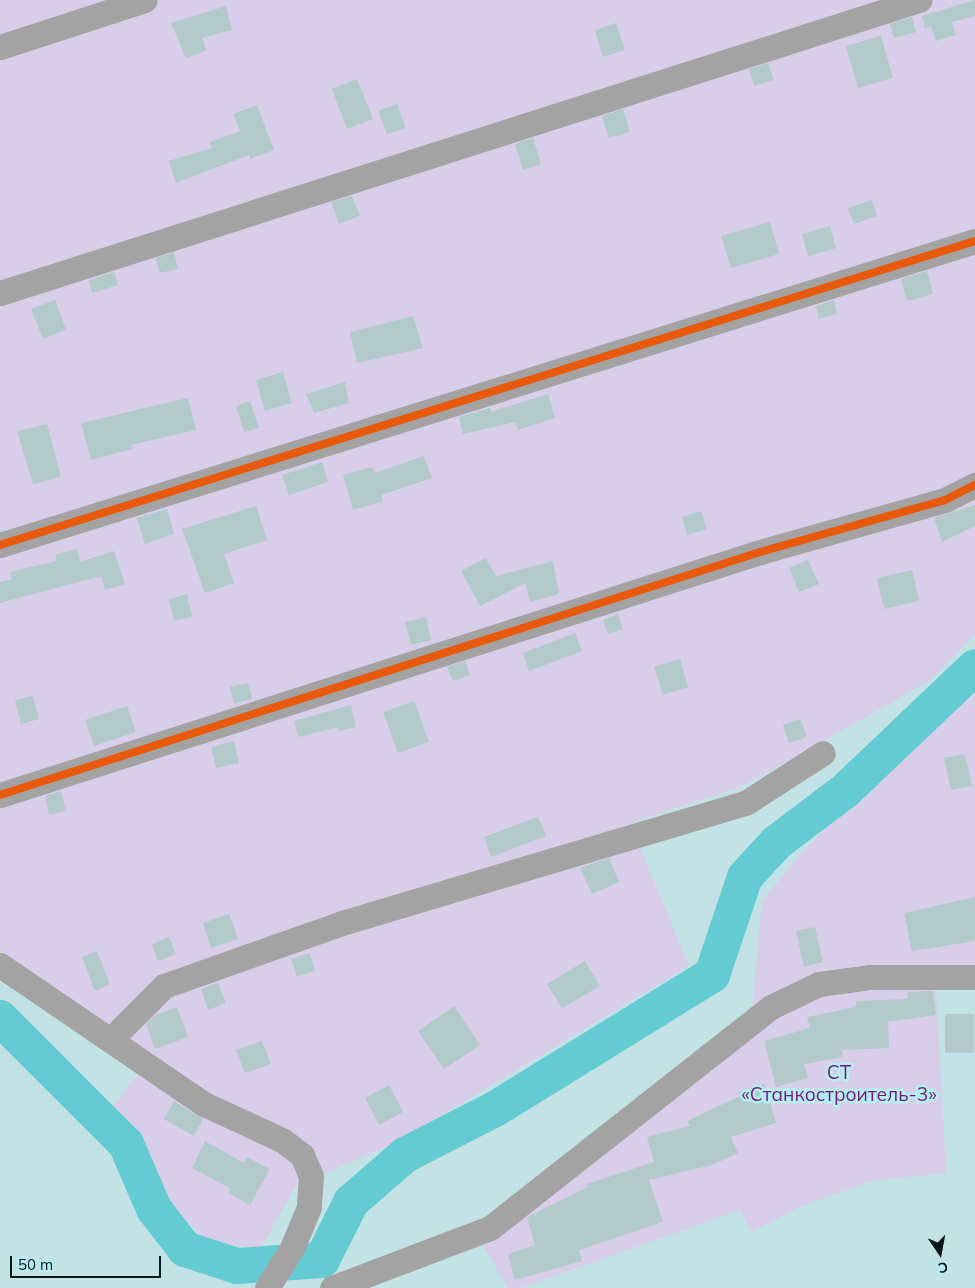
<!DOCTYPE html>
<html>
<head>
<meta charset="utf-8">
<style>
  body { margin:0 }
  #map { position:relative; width:975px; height:1288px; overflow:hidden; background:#c3e2e5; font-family:Mulish,sans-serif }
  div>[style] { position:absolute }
  .green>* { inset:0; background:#d8ceea }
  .river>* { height:36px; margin:-18px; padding:0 18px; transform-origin:18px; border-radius:18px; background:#65cbd3 }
  .building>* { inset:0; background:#b2caca }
  .minor>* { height:25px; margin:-12.5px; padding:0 12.5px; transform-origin:12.5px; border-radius:12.5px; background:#a4a3a3 }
  .cycleway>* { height:8px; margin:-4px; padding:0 4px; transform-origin:4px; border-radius:4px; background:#e8590c }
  span { translate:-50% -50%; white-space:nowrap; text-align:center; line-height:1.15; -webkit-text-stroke:5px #b5eef3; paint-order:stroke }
  .park-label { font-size:19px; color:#721a7e }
  .north { position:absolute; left:915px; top:1228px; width:50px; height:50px; -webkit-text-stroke:4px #b5eef3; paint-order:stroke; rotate:168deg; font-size:14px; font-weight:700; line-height:20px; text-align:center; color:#011517 }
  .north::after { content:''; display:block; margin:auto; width:18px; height:22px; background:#011517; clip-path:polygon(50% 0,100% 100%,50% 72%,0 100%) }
  .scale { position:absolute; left:10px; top:1256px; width:151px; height:22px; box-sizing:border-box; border:2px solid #011517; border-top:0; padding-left:6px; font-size:15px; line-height:18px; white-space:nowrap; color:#011517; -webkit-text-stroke:4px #b5eef3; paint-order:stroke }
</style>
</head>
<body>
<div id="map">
  <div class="green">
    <div style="clip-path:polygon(0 0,975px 0,975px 634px,930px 681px,741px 787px,630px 823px,689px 966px,395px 1143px,296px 1186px,261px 1248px,207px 1242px,168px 1202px,111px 1108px,153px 1056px,0 952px)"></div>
    <div style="clip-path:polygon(975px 695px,975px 986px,936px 985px,946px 1173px,870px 1181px,798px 1208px,751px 1232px,740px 1210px,521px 1288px,508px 1288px,482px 1244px,749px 1037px,762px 901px,806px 848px,951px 707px)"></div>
  </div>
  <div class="river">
    <div style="left:0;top:1018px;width:178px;rotate:45deg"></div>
    <div style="left:126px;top:1144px;width:71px;rotate:66.7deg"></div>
    <div style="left:154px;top:1209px;width:51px;rotate:52.2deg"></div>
    <div style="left:185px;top:1249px;width:55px;rotate:18.1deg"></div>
    <div style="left:237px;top:1266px;width:85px;rotate:-4deg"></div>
    <div style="left:322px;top:1260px;width:65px;rotate:-63.4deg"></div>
    <div style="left:351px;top:1202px;width:72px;rotate:-41deg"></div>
    <div style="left:405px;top:1155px;width:101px;rotate:-27.1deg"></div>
    <div style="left:495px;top:1109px;width:255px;rotate:-31.7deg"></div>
    <div style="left:712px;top:975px;width:103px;rotate:-71.4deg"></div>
    <div style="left:745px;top:877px;width:46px;rotate:-47.6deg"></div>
    <div style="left:776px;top:843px;width:88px;rotate:-37.1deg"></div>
    <div style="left:846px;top:790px;width:178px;rotate:-43.6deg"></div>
  </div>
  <div class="building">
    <div style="clip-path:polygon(975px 0,975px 16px,952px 22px,956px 35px,936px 41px,931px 27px,925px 28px,922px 16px)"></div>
    <div style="clip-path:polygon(226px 6px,232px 30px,202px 38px,207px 50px,186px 58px,171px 23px)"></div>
    <div style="clip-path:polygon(912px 17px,916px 32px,894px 38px,890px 24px)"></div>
    <div style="clip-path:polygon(616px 23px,625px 50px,603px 57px,595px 30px)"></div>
    <div style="clip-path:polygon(881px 36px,893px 78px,858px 88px,846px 46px)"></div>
    <div style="clip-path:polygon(768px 63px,774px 80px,754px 86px,749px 69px)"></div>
    <div style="clip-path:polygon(357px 79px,373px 119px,347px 129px,332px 89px)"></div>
    <div style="clip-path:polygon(397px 104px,406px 128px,387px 134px,378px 111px)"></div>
    <div style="clip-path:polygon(257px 105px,274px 150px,250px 159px,249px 155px,176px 183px,169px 161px,212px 148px,210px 142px,240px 131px,233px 114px)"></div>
    <div style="clip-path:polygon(623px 109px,630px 132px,609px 138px,602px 116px)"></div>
    <div style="clip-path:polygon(533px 138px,541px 164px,523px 170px,515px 144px)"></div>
    <div style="clip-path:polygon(352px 196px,360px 216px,339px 224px,331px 202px)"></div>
    <div style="clip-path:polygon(872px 200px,877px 216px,854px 224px,848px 208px)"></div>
    <div style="clip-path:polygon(770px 222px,779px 254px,731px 268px,721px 236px)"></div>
    <div style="clip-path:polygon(830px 226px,836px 248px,808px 256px,802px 234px)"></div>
    <div style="clip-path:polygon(174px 252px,178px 269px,159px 273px,156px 258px)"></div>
    <div style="clip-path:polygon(927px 271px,933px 294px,907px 301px,901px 279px)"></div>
    <div style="clip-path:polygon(114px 272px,118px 285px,92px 293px,89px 280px)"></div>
    <div style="clip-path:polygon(55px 300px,66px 330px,43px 339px,31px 309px)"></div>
    <div style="clip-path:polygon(834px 300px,837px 314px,819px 319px,816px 306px)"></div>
    <div style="clip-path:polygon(413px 316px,423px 348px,357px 363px,350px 332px)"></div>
    <div style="clip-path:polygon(283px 372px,292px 403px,265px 411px,256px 380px)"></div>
    <div style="clip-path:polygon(345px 382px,349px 403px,314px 413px,306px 394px)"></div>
    <div style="clip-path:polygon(548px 394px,555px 418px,518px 430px,515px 422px,463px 434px,459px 417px,490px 408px,491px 412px)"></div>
    <div style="clip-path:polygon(188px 398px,196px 430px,131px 445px,132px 449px,91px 460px,81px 423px)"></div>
    <div style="clip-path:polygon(250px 401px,259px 428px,244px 432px,236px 406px)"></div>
    <div style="clip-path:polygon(47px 424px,61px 477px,33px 484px,17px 431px)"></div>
    <div style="clip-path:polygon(424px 456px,432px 478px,381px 495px,383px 501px,353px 510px,343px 475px,373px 467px,375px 473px)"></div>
    <div style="clip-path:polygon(322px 462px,328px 482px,289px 495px,282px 475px)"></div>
    <div style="clip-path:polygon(975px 505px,975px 526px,942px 542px,934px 518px)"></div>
    <div style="clip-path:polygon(256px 506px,267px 540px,224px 554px,234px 583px,205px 593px,182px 529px)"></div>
    <div style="clip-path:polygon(167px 509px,174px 534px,145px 544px,137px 518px)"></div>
    <div style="clip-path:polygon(701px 511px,707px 529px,687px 535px,682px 517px)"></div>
    <div style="clip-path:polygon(77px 549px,80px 562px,114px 551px,125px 584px,105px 590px,101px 576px,0 603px,0 582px,12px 579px,10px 572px,57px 561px,55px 555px)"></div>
    <div style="clip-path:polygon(486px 558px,496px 576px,553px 561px,559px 594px,530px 602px,525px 583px,480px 606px,461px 571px)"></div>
    <div style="clip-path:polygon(808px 560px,819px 584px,799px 592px,789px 568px)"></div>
    <div style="clip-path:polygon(912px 570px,919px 601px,884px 609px,877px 578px)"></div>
    <div style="clip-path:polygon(187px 594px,192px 617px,174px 621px,169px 599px)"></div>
    <div style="clip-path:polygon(618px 614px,623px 629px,608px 634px,603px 620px)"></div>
    <div style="clip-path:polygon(426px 617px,431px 640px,411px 645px,405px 622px)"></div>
    <div style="clip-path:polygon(575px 633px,582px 651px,529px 671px,523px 653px)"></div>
    <div style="clip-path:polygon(680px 659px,688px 687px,663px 695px,654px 667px)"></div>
    <div style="clip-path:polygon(465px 661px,470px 675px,453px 681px,447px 667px)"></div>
    <div style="clip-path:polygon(248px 683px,252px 699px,234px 704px,230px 687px)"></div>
    <div style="clip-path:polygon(33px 696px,39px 719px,21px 724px,15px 700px)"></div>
    <div style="clip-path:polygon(414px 701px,429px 742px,398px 753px,383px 712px)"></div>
    <div style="clip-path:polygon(351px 705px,356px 727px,338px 731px,337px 727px,298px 737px,294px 721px)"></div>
    <div style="clip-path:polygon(127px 706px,136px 732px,94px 746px,85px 720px)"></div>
    <div style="clip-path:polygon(800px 719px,807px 737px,789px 743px,783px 725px)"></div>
    <div style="clip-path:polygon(234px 741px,239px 763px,216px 768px,211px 747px)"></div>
    <div style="clip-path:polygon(965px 754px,972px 786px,951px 790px,944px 758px)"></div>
    <div style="clip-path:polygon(61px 791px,66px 811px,49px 815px,45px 796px)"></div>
    <div style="clip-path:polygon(538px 817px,546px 836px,491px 857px,484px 837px)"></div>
    <div style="clip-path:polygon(609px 858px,619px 882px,592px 894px,580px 868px)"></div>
    <div style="clip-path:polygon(975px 897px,975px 941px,912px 951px,904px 913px)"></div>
    <div style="clip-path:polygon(229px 914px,238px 939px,211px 948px,203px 923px)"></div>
    <div style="clip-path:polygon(815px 927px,823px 962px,804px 967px,796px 931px)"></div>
    <div style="clip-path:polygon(169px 937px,176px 954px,158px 961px,152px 944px)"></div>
    <div style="clip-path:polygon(97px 951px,110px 984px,95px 991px,82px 957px)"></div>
    <div style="clip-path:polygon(310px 953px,315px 971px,297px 976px,291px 959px)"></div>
    <div style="clip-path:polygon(585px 961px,600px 986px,562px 1008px,547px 984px)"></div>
    <div style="clip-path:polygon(218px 983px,226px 1003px,208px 1010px,201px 989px)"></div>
    <div style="clip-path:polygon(933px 991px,936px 1015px,888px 1022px,889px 1048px,842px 1050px,843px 1057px,804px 1064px,808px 1078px,776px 1087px,764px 1041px,810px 1028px,807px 1017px,856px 1007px,856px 1001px,908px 999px,907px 992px)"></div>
    <div style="clip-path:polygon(454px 1006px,480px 1045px,444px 1069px,418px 1031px)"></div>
    <div style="clip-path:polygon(177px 1007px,188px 1037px,155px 1049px,146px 1024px,155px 1015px)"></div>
    <div style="clip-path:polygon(945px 1014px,974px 1014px,974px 1053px,945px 1053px)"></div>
    <div style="clip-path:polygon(262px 1041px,271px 1064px,245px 1073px,236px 1050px)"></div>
    <div style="clip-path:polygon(764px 1084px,776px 1123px,731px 1137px,738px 1153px,712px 1165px,649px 1180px,663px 1222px,579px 1250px,582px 1261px,515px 1280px,508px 1254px,535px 1245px,527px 1217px,588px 1187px,587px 1184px,654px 1162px,647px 1137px,690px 1126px,687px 1121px,740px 1096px,739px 1092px)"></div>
    <div style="clip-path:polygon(389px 1085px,403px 1112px,379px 1125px,365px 1098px)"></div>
    <div style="clip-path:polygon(174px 1101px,203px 1119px,194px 1136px,164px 1119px)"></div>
    <div style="clip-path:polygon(205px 1141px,244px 1163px,247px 1157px,270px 1169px,250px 1205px,228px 1193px,230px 1188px,192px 1168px)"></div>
  </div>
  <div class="minor">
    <div style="left:0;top:47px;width:152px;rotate:-18deg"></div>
    <div style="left:0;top:293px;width:965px;rotate:-17.68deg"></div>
    <div style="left:0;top:545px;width:1021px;rotate:-17.32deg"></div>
    <div style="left:0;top:795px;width:798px;rotate:-17.73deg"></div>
    <div style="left:760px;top:552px;width:192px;rotate:-15.7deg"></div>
    <div style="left:945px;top:500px;width:34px;rotate:-27deg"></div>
    <div style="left:0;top:965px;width:247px;rotate:34.3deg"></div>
    <div style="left:204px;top:1104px;width:86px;rotate:24.8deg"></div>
    <div style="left:282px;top:1140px;width:25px;rotate:37deg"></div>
    <div style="left:302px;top:1155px;width:23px;rotate:67deg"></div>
    <div style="left:311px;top:1176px;width:31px;rotate:94deg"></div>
    <div style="left:309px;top:1207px;width:44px;rotate:112.5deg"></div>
    <div style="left:292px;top:1248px;width:47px;rotate:122deg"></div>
    <div style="left:112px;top:1038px;width:74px;rotate:-45deg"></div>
    <div style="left:164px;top:986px;width:189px;rotate:-19.5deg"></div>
    <div style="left:342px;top:923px;width:423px;rotate:-16.6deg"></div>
    <div style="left:747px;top:802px;width:90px;rotate:-32.8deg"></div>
    <div style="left:332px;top:1288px;width:169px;rotate:-20.8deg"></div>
    <div style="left:490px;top:1228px;width:357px;rotate:-38.2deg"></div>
    <div style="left:771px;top:1007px;width:53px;rotate:-25.6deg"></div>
    <div style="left:819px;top:984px;width:51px;rotate:-7.8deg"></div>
    <div style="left:870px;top:977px;width:105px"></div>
  </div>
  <div class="cycleway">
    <div style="left:0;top:545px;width:1021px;rotate:-17.32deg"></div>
    <div style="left:0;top:795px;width:798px;rotate:-17.73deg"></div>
    <div style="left:760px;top:552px;width:192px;rotate:-15.7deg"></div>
    <div style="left:945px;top:500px;width:34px;rotate:-27deg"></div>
  </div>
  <div class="park-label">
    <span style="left:839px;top:1084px">СТ<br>«Станкостроитель-3»</span>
  </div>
  <div class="north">С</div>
  <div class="scale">50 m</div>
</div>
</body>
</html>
